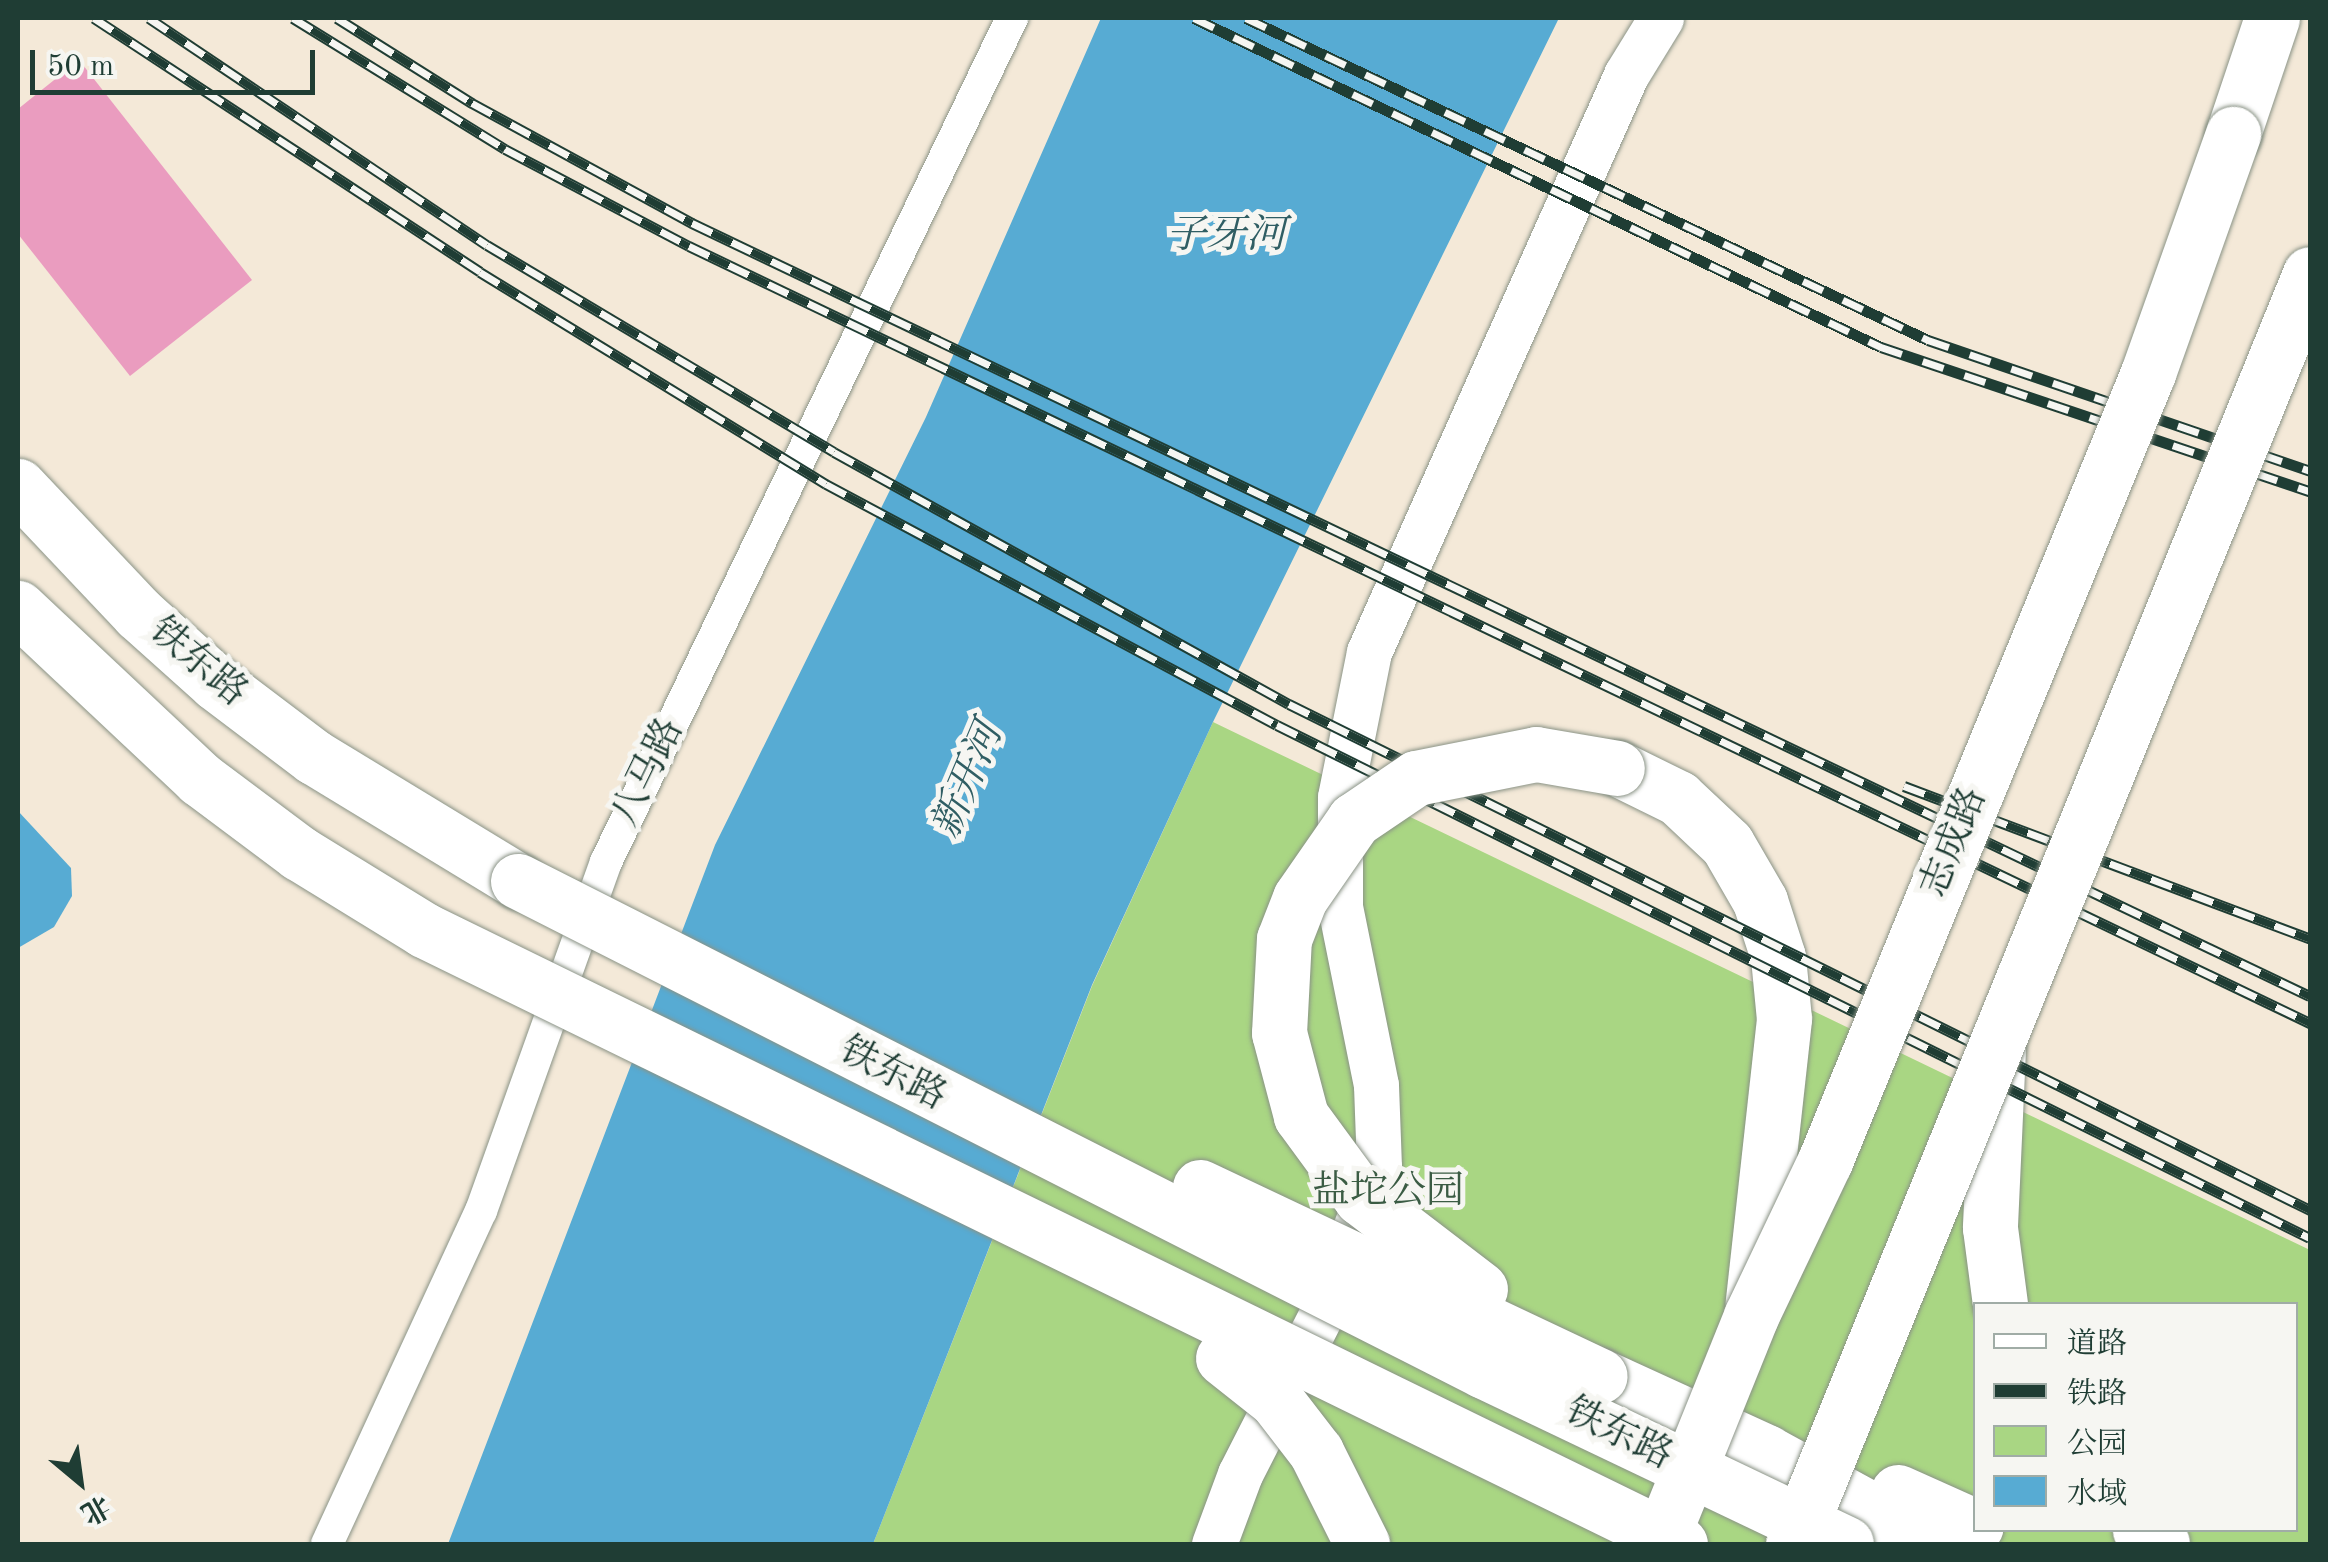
<!DOCTYPE html>
<html>
<head>
<meta charset="utf-8">
<style>
  body { margin:0 }
  #map { position:relative; width:2328px; height:1562px; overflow:hidden; background:#f4e9d8; font-family:"Old Standard TT","Noto Serif SC",serif }
  div>[style] { position:absolute }
  .green>* { inset:0; background:#a9d683 }
  .water>* { inset:0; background:#57abd3 }
  .building>* { inset:0; background:#ea9cbf }
  .roads { filter:drop-shadow(0 0 2px #8a9386) drop-shadow(0 0 2px #8a9386) }
  .street>* { height:32px; margin:-16px; padding:0 16px; transform-origin:16px; border-radius:16px; background:#fff }
  .secondary>* { height:45px; margin:-22.5px; padding:0 22.5px; transform-origin:22.5px; border-radius:22.5px; background:#fff }
  .highway>* { height:55px; margin:-27.5px; padding:0 27.5px; transform-origin:27.5px; border-radius:27.5px; background:#fff }
  .rail>* { height:11px; margin-top:-5.5px; transform-origin:0; background:repeating-linear-gradient(90deg,#f6f6f2 0 22px,#1f3d34 0 44px); box-sizing:border-box; border-block:2px solid #1f3d34 }
  .bridges { filter:drop-shadow(0 0 2px #8a9386) drop-shadow(0 0 2px #8a9386) }
  .highway-bridge>* { height:55px; margin:-27.5px; padding:0 27.5px; transform-origin:27.5px; border-radius:27.5px; background:#fff }
  span { translate:-50% -50%; white-space:nowrap; text-align:center; line-height:1.15; -webkit-text-stroke:10px #f6f6f2; paint-order:stroke }
  .street-label { font-size:38px; color:#1f3d34 }
  .park-label { font-size:38px; color:#3b5c44 }
  .water-label { font-size:40px; color:#305e64; font-style:italic }
  .frame { position:absolute; inset:0; border:20px solid #1f3d34; pointer-events:none }
  .legend { position:absolute; left:1973px; top:1302px; width:325px; height:230px; box-sizing:border-box; background:#f6f6f2; border:2px solid #a0aca6; margin:0; padding:12px 18px; list-style:none; font-size:30px; color:#1f3d34 }
  .legend li { display:flex; align-items:center; gap:20px; height:50px }
  .legend b { width:50px; border:2px solid #a0aca6 }
  .north { position:absolute; left:30px; top:1432px; width:100px; height:100px; -webkit-text-stroke:8px #f6f6f2; paint-order:stroke; rotate:151deg; font-size:28px; font-weight:700; line-height:40px; text-align:center; color:#1f3d34 }
  .north::after { content:''; display:block; margin:auto; width:35px; height:45px; background:#1f3d34; clip-path:polygon(50% 0,100% 100%,50% 72%,0 100%) }
  .scale { position:absolute; left:30px; top:50px; width:285px; height:45px; box-sizing:border-box; border:5px solid #1f3d34; border-top:0; padding-left:12px; font-size:30px; line-height:35px; white-space:nowrap; color:#1f3d34; -webkit-text-stroke:8px #f6f6f2; paint-order:stroke }
</style>
</head>
<body>
<div id="map">
  <div class="green">
    <div style="clip-path:polygon(evenodd,1213px 722px,2310px 1250px,2310px 1544px,873px 1544px,1092px 986px,1213px 722px,1976px 1304px,2296px 1304px,2296px 1530px,1976px 1530px,1976px 1304px)"></div>
  </div>
  <div class="water">
    <div style="clip-path:polygon(1101px 18px,1559px 18px,1213px 722px,1092px 985px,873px 1544px,448px 1544px,715px 845px,926px 417px)"></div>
    <div style="clip-path:polygon(18px 811px,71px 868px,72px 896px,54px 927px,18px 948px)"></div>
  </div>
  <div class="building">
    <div style="clip-path:polygon(79px 60px,252px 280px,130px 376px,18px 234px,18px 109px)"></div>
  </div>
  <div class="roads">
    <div class="street">
      <div style="left:327px;top:1544px;width:367px;rotate:-65.2deg"></div>
      <div style="left:481px;top:1211px;width:371px;rotate:-70.3deg"></div>
      <div style="left:606px;top:862px;width:937px;rotate:-64.31deg"></div>
    </div>
    <div class="secondary">
      <div style="left:1214px;top:1544px;width:75px;rotate:-69.6deg"></div>
      <div style="left:1240px;top:1474px;width:178px;rotate:-63deg"></div>
      <div style="left:1321px;top:1315px;width:159px;rotate:-68.6deg"></div>
      <div style="left:1379px;top:1167px;width:82px;rotate:-92.1deg"></div>
      <div style="left:1376px;top:1085px;width:182px;rotate:-101.4deg"></div>
      <div style="left:1340px;top:907px;width:110px;rotate:-90deg"></div>
      <div style="left:1340px;top:797px;width:148px;rotate:-78.7deg"></div>
      <div style="left:1369px;top:652px;width:632px;rotate:-65.99deg"></div>
      <div style="left:1626px;top:75px;width:67px;rotate:-58.4deg"></div>
    </div>
    <div class="highway">
      <div style="left:2233px;top:134px;width:122px;rotate:-71.4deg"></div>
      <div style="left:18px;top:486px;width:175px;rotate:46.6deg"></div>
      <div style="left:138px;top:613px;width:105px;rotate:41.9deg"></div>
      <div style="left:216px;top:683px;width:123px;rotate:37.1deg"></div>
      <div style="left:314px;top:757px;width:239px;rotate:31.3deg"></div>
      <div style="left:1617px;top:768px;width:68px;rotate:26.2deg"></div>
      <div style="left:1678px;top:798px;width:67px;rotate:43.2deg"></div>
      <div style="left:1727px;top:844px;width:66px;rotate:59.9deg"></div>
      <div style="left:1760px;top:901px;width:59px;rotate:72.2deg"></div>
      <div style="left:1778px;top:957px;width:62px;rotate:84.5deg"></div>
      <div style="left:1784px;top:1019px;width:285px;rotate:96.3deg"></div>
      <div style="left:1998px;top:1049px;width:179px;rotate:92.6deg"></div>
      <div style="left:1990px;top:1228px;width:77px;rotate:82.5deg"></div>
      <div style="left:1600px;top:1376px;width:183px;rotate:24.6deg"></div>
      <div style="left:1766px;top:1452px;width:192px;rotate:28.7deg"></div>
      <div style="left:1898px;top:1492px;width:85px;rotate:24.2deg"></div>
      <div style="left:2140px;top:1530px;width:26px;rotate:32deg"></div>
    </div>
  </div>
  <div class="rail">
    <div style="left:94px;top:18px;width:462px;rotate:33.3deg"></div>
    <div style="left:480px;top:272px;width:406px;rotate:31.5deg"></div>
    <div style="left:826px;top:484px;width:511px;rotate:28.12deg"></div>
    <div style="left:1277px;top:725px;width:1153px;rotate:26.41deg"></div>
    <div style="left:149px;top:18px;width:407px;rotate:33.9deg"></div>
    <div style="left:487px;top:245px;width:404px;rotate:30.8deg"></div>
    <div style="left:834px;top:452px;width:520px;rotate:28.98deg"></div>
    <div style="left:1289px;top:704px;width:1140px;rotate:26.36deg"></div>
    <div style="left:293px;top:18px;width:249px;rotate:31.7deg"></div>
    <div style="left:505px;top:149px;width:208px;rotate:27.8deg"></div>
    <div style="left:689px;top:246px;width:1798px;rotate:25.61deg"></div>
    <div style="left:337px;top:18px;width:160px;rotate:32.2deg"></div>
    <div style="left:472px;top:103px;width:251px;rotate:28.6deg"></div>
    <div style="left:692px;top:223px;width:1793px;rotate:25.54deg"></div>
    <div style="left:1194px;top:18px;width:762px;rotate:25.59deg"></div>
    <div style="left:1881px;top:347px;width:453px;rotate:18.6deg"></div>
    <div style="left:1246px;top:18px;width:754px;rotate:25.27deg"></div>
    <div style="left:1928px;top:340px;width:404px;rotate:18.9deg"></div>
    <div style="left:1904px;top:786px;width:434px;rotate:20.6deg"></div>
  </div>
  <div class="bridges">
    <div class="highway-bridge">
      <div style="left:18px;top:608px;width:250px;rotate:43.2deg"></div>
      <div style="left:200px;top:779px;width:124px;rotate:36.8deg"></div>
      <div style="left:299px;top:853px;width:147px;rotate:31.6deg"></div>
      <div style="left:424px;top:930px;width:1398px;rotate:26.05deg"></div>
      <div style="left:518px;top:881px;width:1083px;rotate:26.9deg"></div>
      <div style="left:1484px;top:1371px;width:401px;rotate:25.5deg"></div>
      <div style="left:1200px;top:1187px;width:442px;rotate:25.3deg"></div>
      <div style="left:1480px;top:1289px;width:150px;rotate:-142.6deg"></div>
      <div style="left:1361px;top:1198px;width:102px;rotate:-126.2deg"></div>
      <div style="left:1301px;top:1116px;width:86px;rotate:-104.8deg"></div>
      <div style="left:1279px;top:1033px;width:94px;rotate:-87deg"></div>
      <div style="left:1284px;top:939px;width:44px;rotate:-68.7deg"></div>
      <div style="left:1300px;top:898px;width:95px;rotate:-55.3deg"></div>
      <div style="left:1354px;top:820px;width:75px;rotate:-34.1deg"></div>
      <div style="left:1416px;top:778px;width:122px;rotate:-11.3deg"></div>
      <div style="left:1536px;top:754px;width:82px;rotate:9.8deg"></div>
      <div style="left:1223px;top:1358px;width:68px;rotate:38.4deg"></div>
      <div style="left:1276px;top:1400px;width:66px;rotate:52.4deg"></div>
      <div style="left:1316px;top:1452px;width:103px;rotate:63.4deg"></div>
      <div style="left:1659px;top:1544px;width:246px;rotate:-68deg"></div>
      <div style="left:1751px;top:1316px;width:172px;rotate:-64.5deg"></div>
      <div style="left:1825px;top:1161px;width:852px;rotate:-67.71deg"></div>
      <div style="left:2148px;top:373px;width:254px;rotate:-70.4deg"></div>
      <div style="left:1793px;top:1544px;width:1371px;rotate:-67.85deg"></div>
    </div>
  </div>
  <div class="street-label">
    <span style="left:197px;top:663px;rotate:40deg">铁东路</span>
    <span style="left:649px;top:773px;rotate:-64deg">八马路</span>
    <span style="left:1955px;top:843px;rotate:-68deg">志成路</span>
    <span style="left:892px;top:1075px;rotate:27deg">铁东路</span>
    <span style="left:1618px;top:1435px;rotate:26deg">铁东路</span>
  </div>
  <div class="park-label">
    <span style="left:1388px;top:1193px">盐坨公园</span>
  </div>
  <div class="water-label">
    <span style="left:1226px;top:237px">子牙河</span>
    <span style="left:969px;top:781px;rotate:-67deg">新开河</span>
  </div>
  <div class="frame"></div>
  <ul class="legend">
  <li><b style="height:12px;background:#fff"></b>道路</li>
  <li><b style="height:12px;background:#1f3d34"></b>铁路</li>
  <li><b style="height:28px;background:#a9d683"></b>公园</li>
  <li><b style="height:28px;background:#57abd3"></b>水域</li>
  </ul>
  <div class="north">北</div>
  <div class="scale">50 m</div>
</div>
</body>
</html>
